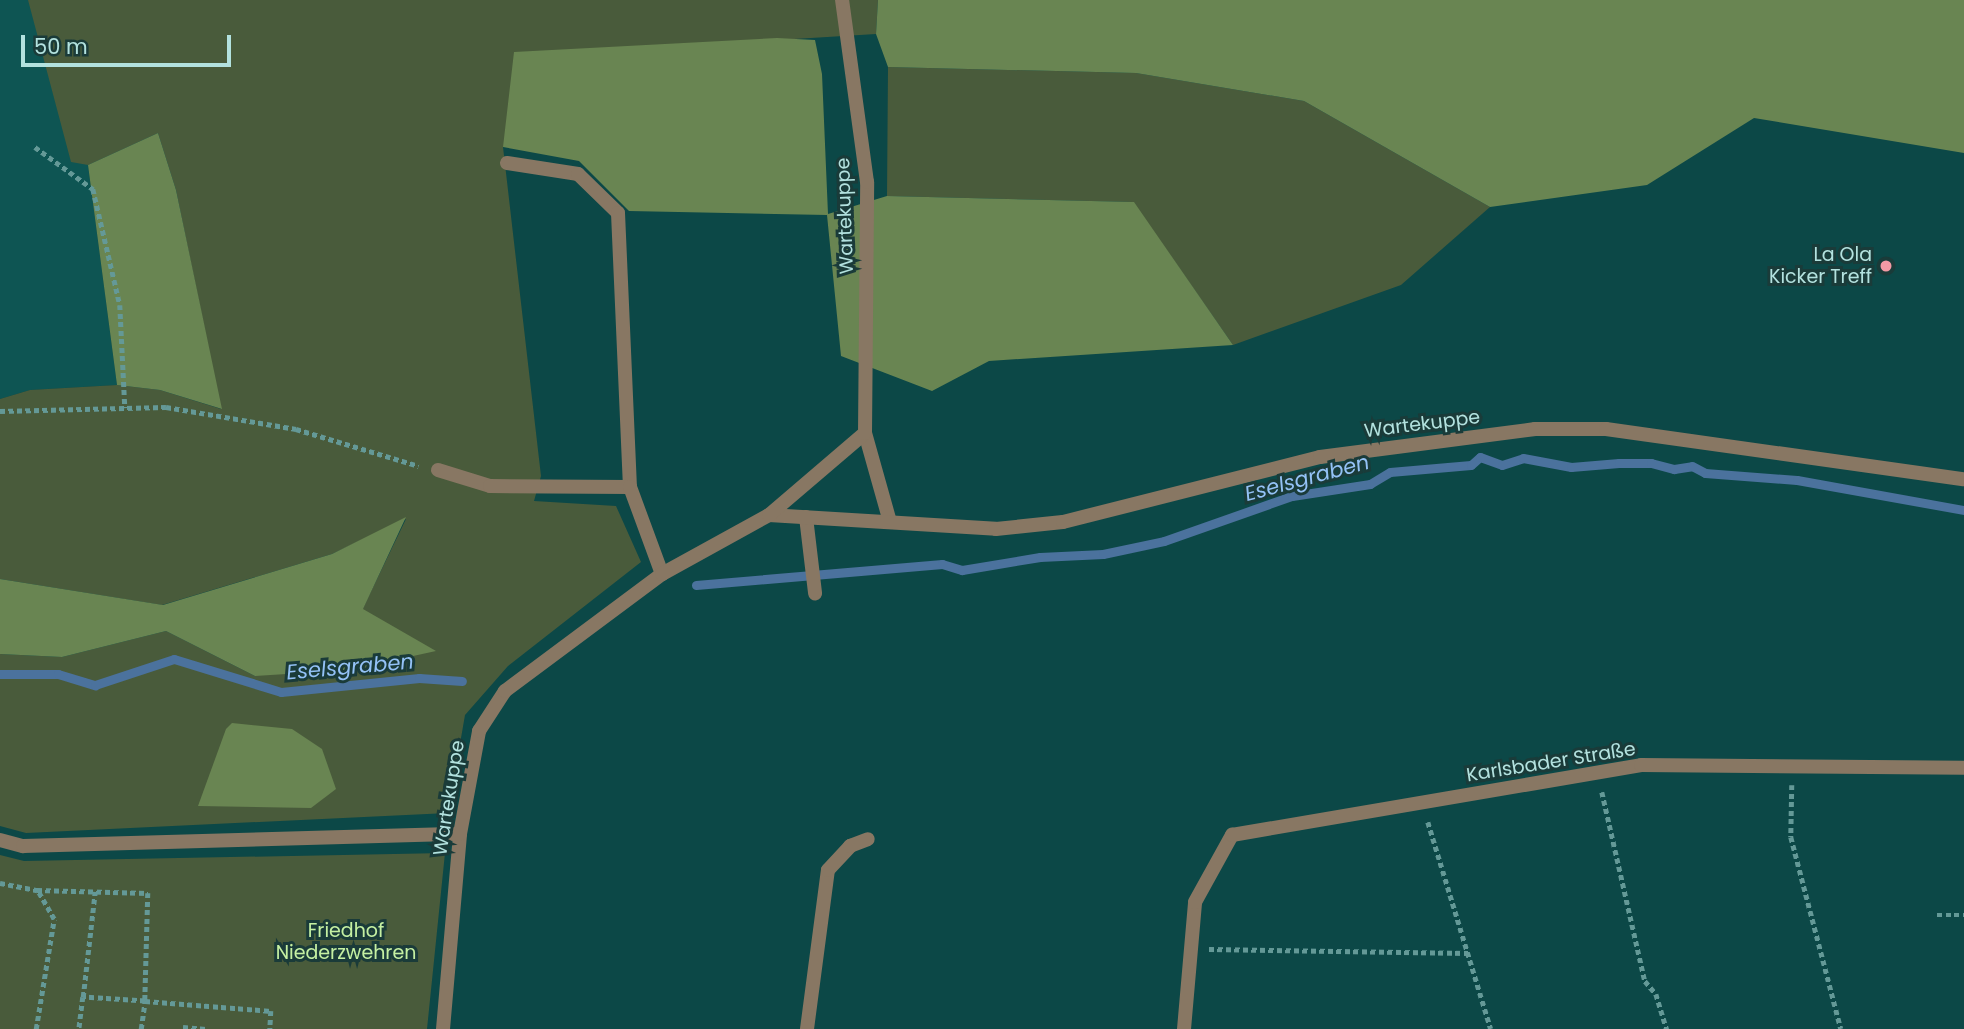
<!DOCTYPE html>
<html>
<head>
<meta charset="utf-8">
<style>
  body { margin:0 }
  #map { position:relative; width:1964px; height:1029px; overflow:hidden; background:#0c4847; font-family:Poppins,sans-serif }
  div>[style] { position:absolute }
  .built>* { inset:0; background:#0e5553 }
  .green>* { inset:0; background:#495b3b }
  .forest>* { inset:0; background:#698552 }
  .stream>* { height:9px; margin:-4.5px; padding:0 4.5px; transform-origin:4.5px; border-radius:4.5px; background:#4b729d }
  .path>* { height:4.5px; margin-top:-2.25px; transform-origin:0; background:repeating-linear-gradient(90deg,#649997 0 5px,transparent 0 8.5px) }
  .service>* { height:14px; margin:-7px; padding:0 7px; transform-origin:7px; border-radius:7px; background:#887763 }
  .minor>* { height:14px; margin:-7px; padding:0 7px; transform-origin:7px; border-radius:7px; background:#887763 }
  .dots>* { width:19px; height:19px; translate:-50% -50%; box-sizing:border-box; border:4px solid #1a3b39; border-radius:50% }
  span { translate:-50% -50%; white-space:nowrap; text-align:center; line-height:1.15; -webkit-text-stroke:6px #1a3b39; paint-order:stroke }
  .street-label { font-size:19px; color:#b3e2df }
  .poi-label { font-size:19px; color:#b3e2df }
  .right { translate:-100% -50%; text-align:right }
  .park-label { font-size:19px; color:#c5f0a2 }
  .water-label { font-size:21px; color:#94c2f6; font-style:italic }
  .scale { position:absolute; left:21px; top:35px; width:210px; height:32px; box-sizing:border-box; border:4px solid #b3e2df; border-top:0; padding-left:9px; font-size:21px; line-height:24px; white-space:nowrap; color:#b3e2df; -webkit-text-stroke:5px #1a3b39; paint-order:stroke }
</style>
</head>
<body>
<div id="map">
  <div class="built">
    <div style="clip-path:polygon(0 0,763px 0,666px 47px,277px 78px,88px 165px,117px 385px,30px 390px,0 399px)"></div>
  </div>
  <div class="green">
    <div style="clip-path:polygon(28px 0,878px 0,876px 34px,666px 47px,503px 147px,541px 476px,534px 501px,616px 506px,641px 562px,508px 666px,465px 715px,448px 813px,26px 833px,0 826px,0 654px,62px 657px,166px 631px,255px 676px,362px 610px,406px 519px,332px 554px,162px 605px,0 579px,0 399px,30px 390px,117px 385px,160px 390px,221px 409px,176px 190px,158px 133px,88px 165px,71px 162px)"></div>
    <div style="clip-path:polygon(888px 67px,1136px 73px,1304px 101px,1490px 207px,1401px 285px,1233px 345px,1133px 202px,887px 196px)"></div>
    <div style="clip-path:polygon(445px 853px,427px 1029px,0 1029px,0 855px,24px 861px)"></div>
  </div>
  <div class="forest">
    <div style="clip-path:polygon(878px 0,1964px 0,1964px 153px,1754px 118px,1647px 185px,1490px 207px,1304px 101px,1136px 73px,888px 67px,876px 34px)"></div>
    <div style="clip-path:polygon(777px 38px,815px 40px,822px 74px,828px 214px,887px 196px,1134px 202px,1233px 345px,989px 361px,932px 391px,841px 356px,827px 215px,629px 211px,579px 161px,503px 147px,514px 52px)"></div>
    <div style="clip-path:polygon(158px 133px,176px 190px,222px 409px,160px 390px,117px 385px,88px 165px)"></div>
    <div style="clip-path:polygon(406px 517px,363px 609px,436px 651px,349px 670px,255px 676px,166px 631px,62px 657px,0 654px,0 579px,163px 605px,332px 554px)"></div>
    <div style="clip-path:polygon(232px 723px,292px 729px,322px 749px,336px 789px,311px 808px,198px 806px,226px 729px)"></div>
  </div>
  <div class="stream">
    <div style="left:696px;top:585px;width:247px;rotate:-4.9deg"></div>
    <div style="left:942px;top:564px;width:21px;rotate:17deg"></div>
    <div style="left:962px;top:570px;width:79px;rotate:-9.5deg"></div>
    <div style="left:1040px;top:557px;width:63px;rotate:-2.7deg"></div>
    <div style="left:1103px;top:554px;width:62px;rotate:-12deg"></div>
    <div style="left:1164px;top:541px;width:136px;rotate:-19.4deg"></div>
    <div style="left:1292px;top:496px;width:79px;rotate:-8.7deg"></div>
    <div style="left:1370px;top:484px;width:23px;rotate:-31deg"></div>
    <div style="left:1390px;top:472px;width:81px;rotate:-4.9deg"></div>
    <div style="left:1471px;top:465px;width:12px;rotate:-42deg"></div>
    <div style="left:1480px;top:457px;width:23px;rotate:20deg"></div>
    <div style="left:1502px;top:465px;width:22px;rotate:-18deg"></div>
    <div style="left:1523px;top:458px;width:49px;rotate:10.6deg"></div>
    <div style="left:1571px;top:467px;width:48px;rotate:-4.8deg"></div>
    <div style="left:1619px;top:463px;width:32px"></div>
    <div style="left:1651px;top:463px;width:24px;rotate:15deg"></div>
    <div style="left:1674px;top:469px;width:18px;rotate:-9deg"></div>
    <div style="left:1692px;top:466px;width:15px;rotate:28deg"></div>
    <div style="left:1705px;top:473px;width:92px;rotate:4.4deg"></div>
    <div style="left:1797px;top:480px;width:170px;rotate:10.2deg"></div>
    <div style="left:0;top:674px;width:58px"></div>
    <div style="left:58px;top:674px;width:39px;rotate:17deg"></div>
    <div style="left:95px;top:685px;width:83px;rotate:-18.2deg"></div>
    <div style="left:174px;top:659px;width:112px;rotate:17.1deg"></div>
    <div style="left:281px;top:692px;width:139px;rotate:-5.8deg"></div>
    <div style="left:419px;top:678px;width:43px;rotate:4deg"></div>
  </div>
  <div class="path">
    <div style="left:35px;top:147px;width:72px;rotate:35.9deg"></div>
    <div style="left:93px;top:189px;width:119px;rotate:76.9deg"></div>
    <div style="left:120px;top:305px;width:103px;rotate:87.2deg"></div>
    <div style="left:0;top:411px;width:166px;rotate:-1.4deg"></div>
    <div style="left:166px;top:407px;width:132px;rotate:9.6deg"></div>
    <div style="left:296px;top:429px;width:128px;rotate:16.7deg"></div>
    <div style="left:1792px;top:785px;width:52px;rotate:91.1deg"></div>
    <div style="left:1791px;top:837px;width:198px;rotate:75.4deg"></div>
    <div style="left:1602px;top:792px;width:194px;rotate:77.2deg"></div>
    <div style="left:1645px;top:981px;width:17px;rotate:50deg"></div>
    <div style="left:1656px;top:994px;width:37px;rotate:73deg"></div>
    <div style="left:1428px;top:822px;width:216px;rotate:73.1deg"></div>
    <div style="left:0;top:883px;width:38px;rotate:11deg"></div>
    <div style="left:1937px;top:915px;width:27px"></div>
    <div style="left:1209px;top:949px;width:259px;rotate:0.9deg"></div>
    <div style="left:83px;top:997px;width:106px;rotate:-83.5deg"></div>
    <div style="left:183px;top:1027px;width:23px;rotate:5deg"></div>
    <div style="left:36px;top:1029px;width:111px;rotate:-80.7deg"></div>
    <div style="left:54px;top:919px;width:34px;rotate:-120deg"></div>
    <div style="left:37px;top:890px;width:111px;rotate:1.5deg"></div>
    <div style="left:148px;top:893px;width:108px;rotate:91.6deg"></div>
    <div style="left:145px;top:1001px;width:62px;rotate:-176.3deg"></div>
    <div style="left:83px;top:997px;width:32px;rotate:97deg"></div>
    <div style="left:141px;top:1029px;width:28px;rotate:-82deg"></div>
    <div style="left:145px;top:1001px;width:126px;rotate:4.5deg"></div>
    <div style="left:271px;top:1011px;width:18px;rotate:93deg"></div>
  </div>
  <div class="service">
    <div style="left:806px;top:517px;width:77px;rotate:83.2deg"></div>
    <div style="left:0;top:840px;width:24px;rotate:15deg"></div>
    <div style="left:23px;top:846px;width:437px;rotate:-1.6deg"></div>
  </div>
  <div class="minor">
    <div style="left:507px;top:163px;width:72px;rotate:8.8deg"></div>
    <div style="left:578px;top:174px;width:56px;rotate:44.3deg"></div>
    <div style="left:618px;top:213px;width:274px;rotate:87.5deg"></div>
    <div style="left:865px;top:433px;width:92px;rotate:74.3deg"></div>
    <div style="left:438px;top:470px;width:54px;rotate:17.1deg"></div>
    <div style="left:490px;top:486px;width:140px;rotate:0.4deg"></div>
    <div style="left:630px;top:487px;width:93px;rotate:69.8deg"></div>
    <div style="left:769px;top:515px;width:227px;rotate:3.5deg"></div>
    <div style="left:996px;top:529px;width:67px;rotate:-6deg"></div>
    <div style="left:1063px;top:522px;width:265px;rotate:-14.2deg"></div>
    <div style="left:1320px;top:457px;width:217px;rotate:-7.4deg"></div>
    <div style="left:1535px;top:429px;width:71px"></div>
    <div style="left:1606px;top:429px;width:361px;rotate:8deg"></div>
    <div style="left:443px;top:1029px;width:196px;rotate:-85deg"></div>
    <div style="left:460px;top:834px;width:105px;rotate:-79.5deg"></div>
    <div style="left:479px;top:731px;width:48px;rotate:-57deg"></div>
    <div style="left:505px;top:691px;width:196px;rotate:-36.7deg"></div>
    <div style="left:662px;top:574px;width:122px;rotate:-28.9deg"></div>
    <div style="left:769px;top:515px;width:126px;rotate:-40.5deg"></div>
    <div style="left:865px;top:433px;width:251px;rotate:-89.5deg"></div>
    <div style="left:867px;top:182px;width:184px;rotate:-97.8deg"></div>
    <div style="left:807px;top:1029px;width:160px;rotate:-82.5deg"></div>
    <div style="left:828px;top:870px;width:33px;rotate:-47deg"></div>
    <div style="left:850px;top:846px;width:19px;rotate:-21deg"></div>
    <div style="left:1184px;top:1029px;width:127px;rotate:-85deg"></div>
    <div style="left:1195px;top:902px;width:77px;rotate:-61.1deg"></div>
    <div style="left:1232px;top:835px;width:415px;rotate:-9.7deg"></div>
    <div style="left:1641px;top:765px;width:323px;rotate:0.5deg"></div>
  </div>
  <div class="dots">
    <div style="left:1886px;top:266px;background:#f49aa5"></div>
  </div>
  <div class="street-label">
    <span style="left:845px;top:216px;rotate:-92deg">Wartekuppe</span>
    <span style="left:1422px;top:424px;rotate:-7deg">Wartekuppe</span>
    <span style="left:1551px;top:762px;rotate:-9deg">Karlsbader Straße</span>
    <span style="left:449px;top:798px;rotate:-81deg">Wartekuppe</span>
  </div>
  <div class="poi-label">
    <span class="right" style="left:1872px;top:266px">La Ola<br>Kicker Treff</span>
  </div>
  <div class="park-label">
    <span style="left:346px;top:942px">Friedhof<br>Niederzwehren</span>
  </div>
  <div class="water-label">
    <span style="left:1307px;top:478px;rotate:-15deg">Eselsgraben</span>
    <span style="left:350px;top:667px;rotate:-5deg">Eselsgraben</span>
  </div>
  <div class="scale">50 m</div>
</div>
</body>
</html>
